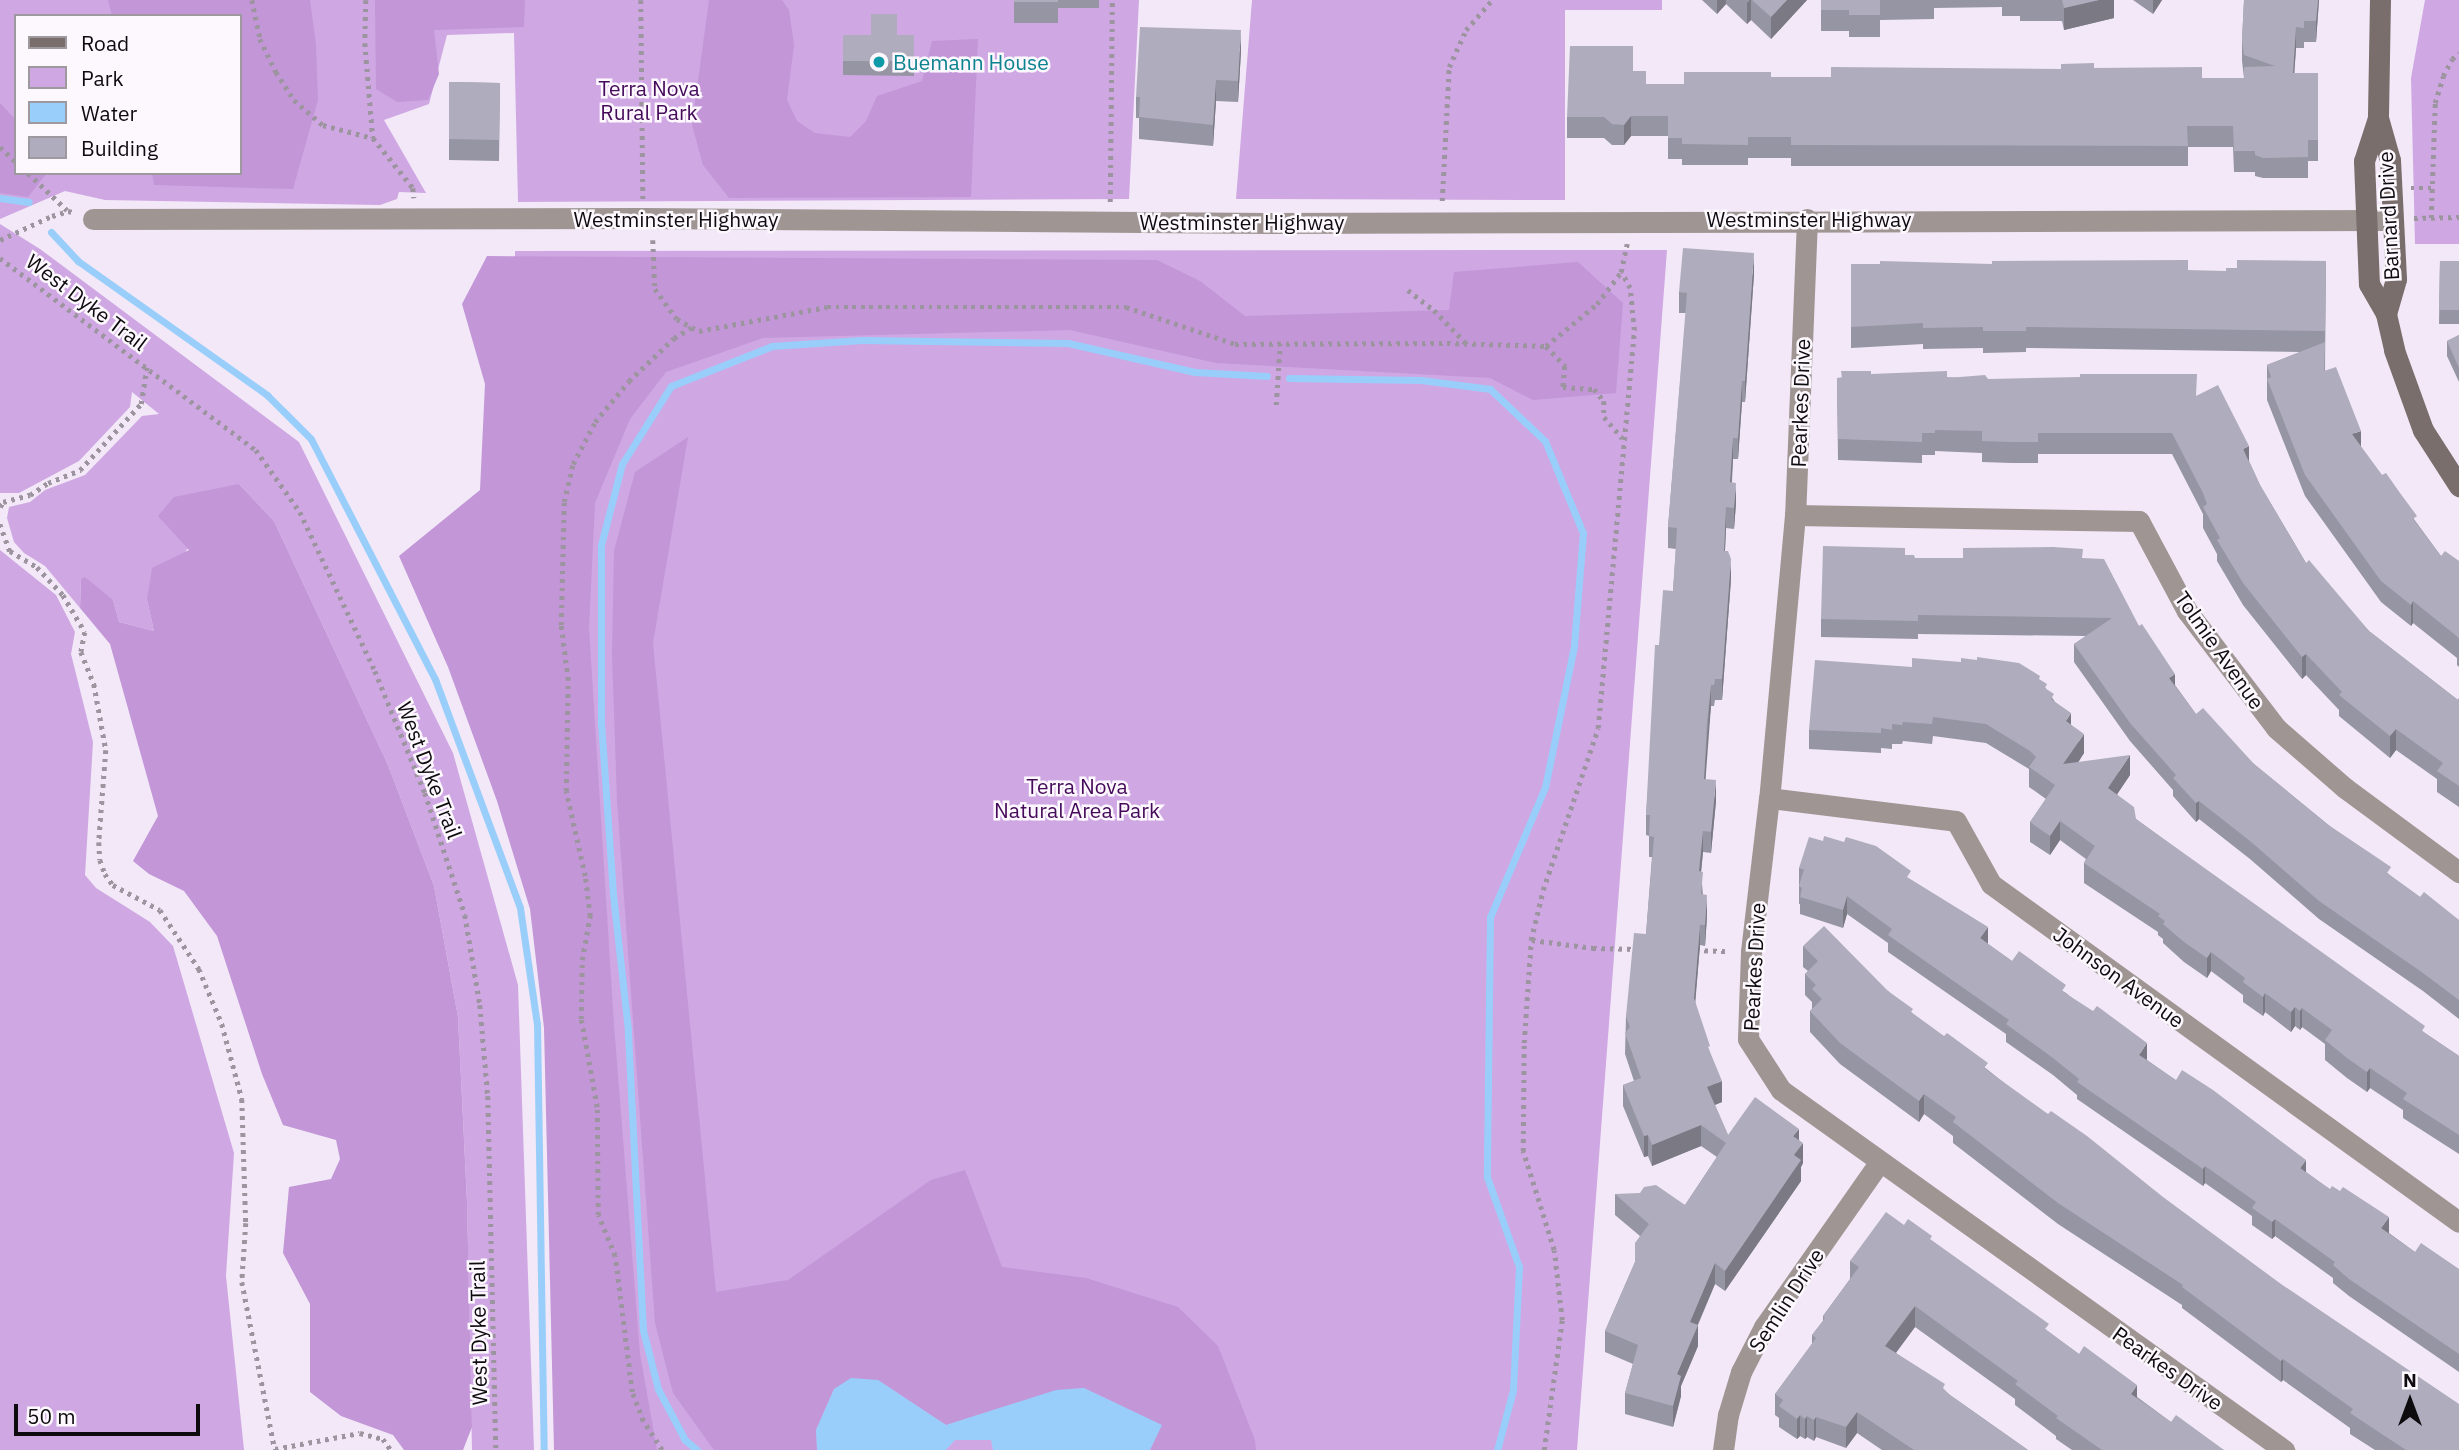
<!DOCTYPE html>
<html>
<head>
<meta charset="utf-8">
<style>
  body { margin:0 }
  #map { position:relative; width:2459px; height:1450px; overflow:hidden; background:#f2e8f7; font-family:"IBM Plex Sans",sans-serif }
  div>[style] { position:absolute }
  .green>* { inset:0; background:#cfa7e3 }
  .forest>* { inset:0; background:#c296d7 }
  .water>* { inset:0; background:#9acefa }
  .stream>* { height:7px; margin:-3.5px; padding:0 3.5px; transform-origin:3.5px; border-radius:3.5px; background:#9acefa }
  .path>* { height:4.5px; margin-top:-2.25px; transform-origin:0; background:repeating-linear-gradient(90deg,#9c949f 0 3.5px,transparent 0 8.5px) }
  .street>* { height:21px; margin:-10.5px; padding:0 10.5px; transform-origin:10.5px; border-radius:10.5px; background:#9f9694 }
  .secondary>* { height:21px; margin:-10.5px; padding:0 10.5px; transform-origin:10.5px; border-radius:10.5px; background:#796e6b }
  .wall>* { inset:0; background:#9695a3 }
  .shaded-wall>* { inset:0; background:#7a7984 }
  .building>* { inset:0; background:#afadbd }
  .dots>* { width:19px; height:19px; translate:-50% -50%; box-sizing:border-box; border:4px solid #fcf8fe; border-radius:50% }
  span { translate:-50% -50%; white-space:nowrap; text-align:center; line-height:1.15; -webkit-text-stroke:5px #fcf8fe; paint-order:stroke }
  .culture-label { font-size:21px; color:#0d838f }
  .left { translate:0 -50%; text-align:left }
  .park-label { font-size:21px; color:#450a5a }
  .street-label { font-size:21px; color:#0e0b0f }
  .legend { position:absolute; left:14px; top:14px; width:228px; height:161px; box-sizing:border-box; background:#fcf8fe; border:2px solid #9d999e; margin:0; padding:9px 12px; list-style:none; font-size:21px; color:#0e0b0f }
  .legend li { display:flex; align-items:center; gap:14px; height:35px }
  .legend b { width:35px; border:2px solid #9d999e }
  .north { position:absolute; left:2375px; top:1366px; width:70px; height:70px; -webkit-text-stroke:5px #fcf8fe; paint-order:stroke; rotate:0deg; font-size:19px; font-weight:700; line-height:28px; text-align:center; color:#0e0b0f }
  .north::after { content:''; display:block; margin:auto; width:24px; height:32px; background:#0e0b0f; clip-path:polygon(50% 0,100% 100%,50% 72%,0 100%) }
  .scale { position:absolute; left:14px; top:1404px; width:186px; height:32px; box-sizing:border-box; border:4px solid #0e0b0f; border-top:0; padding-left:9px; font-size:21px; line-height:24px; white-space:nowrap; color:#0e0b0f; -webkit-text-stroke:5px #fcf8fe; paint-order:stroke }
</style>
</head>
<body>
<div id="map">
  <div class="green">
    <div style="clip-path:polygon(evenodd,0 0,1139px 0,1129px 199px,518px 202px,514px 33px,447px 35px,429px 104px,384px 120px,426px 193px,399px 192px,397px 199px,380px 205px,105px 200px,65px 191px,0 219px,0 0,16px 16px,240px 16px,240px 173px,16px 173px,16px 16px)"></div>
    <div style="clip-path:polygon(1252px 0,1662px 0,1662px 10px,1565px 10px,1565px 200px,1236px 199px)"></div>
    <div style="clip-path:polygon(2425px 0,2459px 0,2459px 244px,2415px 244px,2411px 78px)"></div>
    <div style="clip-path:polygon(0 224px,40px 249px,299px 442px,453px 753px,518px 985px,534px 1450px,472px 1450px,467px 1201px,458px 1017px,434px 886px,388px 765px,274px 521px,239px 484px,147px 600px,154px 631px,119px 622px,113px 600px,81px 579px,80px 608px,45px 566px,24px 553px,14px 542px,7px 518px,9px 507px,30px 502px,45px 490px,85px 475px,142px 416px,159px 414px,132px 392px,130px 407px,79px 461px,19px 493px,0 493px)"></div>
    <div style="clip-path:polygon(1667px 250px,1577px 1450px,557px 1450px,565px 1092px,515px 739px,515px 251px)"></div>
    <div style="clip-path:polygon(0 550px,56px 595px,75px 632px,71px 654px,93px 742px,85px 875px,96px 888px,150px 922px,173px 946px,234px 1153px,226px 1276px,244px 1450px,0 1450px)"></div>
  </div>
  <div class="forest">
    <div style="clip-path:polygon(108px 0,310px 0,316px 45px,318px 100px,293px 189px,154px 185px,152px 173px,240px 173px,240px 16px,112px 16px)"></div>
    <div style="clip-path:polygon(375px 0,525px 0,524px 27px,434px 30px,439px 74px,428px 100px,397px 102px,376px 89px)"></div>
    <div style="clip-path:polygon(709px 0,782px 0,789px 10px,794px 45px,787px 100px,797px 121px,815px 133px,850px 137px,866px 121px,877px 96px,922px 81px,932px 41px,978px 39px,971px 197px,729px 198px,703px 165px,692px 125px)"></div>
    <div style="clip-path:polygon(0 103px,16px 120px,16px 173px,47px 173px,28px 197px,0 193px)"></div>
    <div style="clip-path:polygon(487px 256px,1157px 260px,1200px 281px,1245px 316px,1449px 310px,1454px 272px,1578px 262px,1623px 303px,1616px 393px,1533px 400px,1490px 378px,1216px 363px,1070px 330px,763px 338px,666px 372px,630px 419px,595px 503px,589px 628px,614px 1025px,640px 1354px,657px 1450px,554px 1450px,544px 1028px,530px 909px,497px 801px,448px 667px,399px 556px,480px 490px,485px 384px,462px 304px)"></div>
    <div style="clip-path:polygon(688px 437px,653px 643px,716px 1292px,788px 1280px,931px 1180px,965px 1170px,1002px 1267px,1086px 1278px,1178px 1307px,1218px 1346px,1255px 1440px,1256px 1450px,1150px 1450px,1161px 1425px,1084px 1388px,1056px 1391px,946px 1425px,878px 1380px,834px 1389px,816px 1430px,817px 1450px,714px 1450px,673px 1393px,655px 1323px,617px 801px,612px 654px,614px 551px,635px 472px)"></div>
    <div style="clip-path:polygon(239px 484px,274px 521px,388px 765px,434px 886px,458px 1017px,467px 1201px,472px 1427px,463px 1450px,404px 1450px,393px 1435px,341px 1416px,310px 1392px,310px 1304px,283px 1253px,289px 1187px,331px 1179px,340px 1159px,336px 1140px,283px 1125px,262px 1074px,217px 936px,184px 891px,149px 874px,133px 861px,158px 816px,110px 644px,80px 608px,81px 579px,85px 577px,113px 600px,119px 622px,154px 631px,147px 600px,152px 568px,189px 550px,158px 516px,174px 497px)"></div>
  </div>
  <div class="water">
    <div style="clip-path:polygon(851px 1378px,878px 1380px,946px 1425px,1056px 1390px,1084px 1388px,1162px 1425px,1150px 1450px,993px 1450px,991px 1440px,955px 1440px,946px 1450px,817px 1450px,816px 1430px,834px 1389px)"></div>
  </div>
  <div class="stream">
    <div style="left:0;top:198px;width:29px;rotate:8deg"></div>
    <div style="left:51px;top:232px;width:40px;rotate:47deg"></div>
    <div style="left:78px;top:261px;width:232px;rotate:35.3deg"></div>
    <div style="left:267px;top:395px;width:62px;rotate:45deg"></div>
    <div style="left:311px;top:439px;width:270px;rotate:62.7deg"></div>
    <div style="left:435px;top:679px;width:244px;rotate:69.6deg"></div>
    <div style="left:520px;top:908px;width:117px;rotate:81.7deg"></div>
    <div style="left:537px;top:1024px;width:426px;rotate:89.1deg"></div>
    <div style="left:1289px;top:378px;width:132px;rotate:0.9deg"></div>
    <div style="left:1421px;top:380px;width:70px;rotate:7.4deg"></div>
    <div style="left:1490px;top:389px;width:76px;rotate:43.4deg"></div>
    <div style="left:1545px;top:441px;width:100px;rotate:67.6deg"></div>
    <div style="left:1583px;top:533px;width:113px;rotate:94.6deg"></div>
    <div style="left:1574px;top:646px;width:144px;rotate:101.6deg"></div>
    <div style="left:1545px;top:787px;width:141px;rotate:112.9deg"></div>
    <div style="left:1490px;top:917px;width:260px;rotate:90.7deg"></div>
    <div style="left:1487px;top:1177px;width:96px;rotate:70.4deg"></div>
    <div style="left:1519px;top:1267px;width:123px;rotate:92.8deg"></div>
    <div style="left:1513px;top:1390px;width:62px;rotate:104.9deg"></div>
    <div style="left:697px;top:1450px;width:16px;rotate:-140deg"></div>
    <div style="left:685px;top:1440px;width:58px;rotate:-117.9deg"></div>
    <div style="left:658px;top:1389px;width:61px;rotate:-104.3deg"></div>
    <div style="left:643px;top:1330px;width:300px;rotate:-92.9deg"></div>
    <div style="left:628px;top:1030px;width:137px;rotate:-96.3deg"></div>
    <div style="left:613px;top:894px;width:170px;rotate:-94deg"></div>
    <div style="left:601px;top:724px;width:179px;rotate:-90deg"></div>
    <div style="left:601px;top:545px;width:84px;rotate:-75.5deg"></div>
    <div style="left:622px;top:464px;width:92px;rotate:-57.9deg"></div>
    <div style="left:671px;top:386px;width:109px;rotate:-21.6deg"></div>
    <div style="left:772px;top:346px;width:90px;rotate:-3.8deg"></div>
    <div style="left:862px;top:340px;width:206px;rotate:0.8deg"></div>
    <div style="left:1068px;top:343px;width:130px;rotate:12.9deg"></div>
    <div style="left:1195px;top:372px;width:72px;rotate:3.2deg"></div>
  </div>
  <div class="path">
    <div style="left:252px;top:0;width:40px;rotate:78deg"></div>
    <div style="left:260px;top:39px;width:37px;rotate:64deg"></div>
    <div style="left:276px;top:72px;width:33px;rotate:57deg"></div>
    <div style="left:294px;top:100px;width:38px;rotate:41deg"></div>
    <div style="left:323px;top:125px;width:52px;rotate:14.6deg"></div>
    <div style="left:366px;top:0;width:43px;rotate:91.3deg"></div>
    <div style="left:365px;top:43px;width:95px;rotate:85.2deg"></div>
    <div style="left:373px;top:138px;width:64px;rotate:51.3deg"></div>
    <div style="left:413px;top:188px;width:10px;rotate:84deg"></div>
    <div style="left:641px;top:0;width:199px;rotate:89.4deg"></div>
    <div style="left:0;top:147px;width:22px;rotate:43deg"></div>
    <div style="left:28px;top:173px;width:54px;rotate:43.5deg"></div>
    <div style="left:2411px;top:188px;width:20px"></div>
    <div style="left:1442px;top:201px;width:134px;rotate:-87deg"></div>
    <div style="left:1449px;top:67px;width:41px;rotate:-65.3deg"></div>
    <div style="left:1466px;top:30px;width:40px;rotate:-49deg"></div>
    <div style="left:1110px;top:202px;width:202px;rotate:-89.4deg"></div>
    <div style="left:2414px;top:218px;width:45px;rotate:-1.3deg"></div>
    <div style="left:2431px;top:218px;width:115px;rotate:-88deg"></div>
    <div style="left:2435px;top:103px;width:28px;rotate:-73deg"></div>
    <div style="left:2443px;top:76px;width:19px;rotate:-62deg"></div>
    <div style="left:2452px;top:59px;width:9px;rotate:-41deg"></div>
    <div style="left:0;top:240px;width:57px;rotate:-24.8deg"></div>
    <div style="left:52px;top:216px;width:17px;rotate:-17deg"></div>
    <div style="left:68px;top:211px;width:5px;rotate:11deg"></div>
    <div style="left:653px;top:240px;width:49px;rotate:87.7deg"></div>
    <div style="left:655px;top:289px;width:37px;rotate:54deg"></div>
    <div style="left:677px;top:319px;width:25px;rotate:29deg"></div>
    <div style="left:699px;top:331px;width:130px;rotate:-10.6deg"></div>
    <div style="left:827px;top:307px;width:299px"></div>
    <div style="left:1126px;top:307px;width:115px;rotate:18.7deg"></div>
    <div style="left:1235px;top:344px;width:212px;rotate:-0.3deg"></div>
    <div style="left:1447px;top:343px;width:99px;rotate:1.7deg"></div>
    <div style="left:1546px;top:346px;width:66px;rotate:-39.5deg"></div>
    <div style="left:1597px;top:304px;width:40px;rotate:-53deg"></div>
    <div style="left:0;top:258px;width:320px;rotate:36.9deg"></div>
    <div style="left:256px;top:450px;width:76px;rotate:54.6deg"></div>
    <div style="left:300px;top:512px;width:176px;rotate:64.7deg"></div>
    <div style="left:375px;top:671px;width:132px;rotate:67.7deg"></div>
    <div style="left:425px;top:793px;width:128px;rotate:71.8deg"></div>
    <div style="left:465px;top:915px;width:91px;rotate:80.5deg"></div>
    <div style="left:480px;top:1005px;width:91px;rotate:85deg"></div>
    <div style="left:488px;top:1096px;width:354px;rotate:88.7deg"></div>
    <div style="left:1408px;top:290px;width:33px;rotate:38deg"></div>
    <div style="left:1434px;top:310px;width:47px;rotate:45.9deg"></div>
    <div style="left:1546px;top:346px;width:28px;rotate:46deg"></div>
    <div style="left:1565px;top:366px;width:21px;rotate:95deg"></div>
    <div style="left:1563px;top:387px;width:31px;rotate:4deg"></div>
    <div style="left:1594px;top:389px;width:16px;rotate:50deg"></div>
    <div style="left:1604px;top:401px;width:16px;rotate:90deg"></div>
    <div style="left:1604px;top:417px;width:28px;rotate:49deg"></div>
    <div style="left:1276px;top:405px;width:61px;rotate:-86.2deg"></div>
    <div style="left:0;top:507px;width:6px;rotate:-59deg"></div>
    <div style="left:3px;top:502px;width:28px;rotate:-15deg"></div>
    <div style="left:30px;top:495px;width:22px;rotate:-34deg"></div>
    <div style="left:48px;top:483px;width:35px;rotate:-22deg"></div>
    <div style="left:80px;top:470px;width:90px;rotate:-47.3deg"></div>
    <div style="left:141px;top:404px;width:37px;rotate:-81deg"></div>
    <div style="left:0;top:524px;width:29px;rotate:70deg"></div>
    <div style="left:10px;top:551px;width:31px;rotate:31deg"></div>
    <div style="left:37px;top:567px;width:38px;rotate:47deg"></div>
    <div style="left:63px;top:595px;width:43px;rotate:59.3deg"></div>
    <div style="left:85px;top:632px;width:20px;rotate:101deg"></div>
    <div style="left:81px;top:652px;width:35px;rotate:68deg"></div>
    <div style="left:94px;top:684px;width:67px;rotate:79.7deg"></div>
    <div style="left:106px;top:750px;width:92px;rotate:94.4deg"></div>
    <div style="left:99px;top:842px;width:18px;rotate:87deg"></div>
    <div style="left:100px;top:860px;width:15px;rotate:70deg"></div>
    <div style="left:105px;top:874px;width:14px;rotate:54deg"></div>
    <div style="left:113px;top:885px;width:53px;rotate:28deg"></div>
    <div style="left:160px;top:910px;width:71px;rotate:56.5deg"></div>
    <div style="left:199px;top:969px;width:60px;rotate:67.3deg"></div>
    <div style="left:222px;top:1024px;width:78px;rotate:75.1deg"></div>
    <div style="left:242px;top:1099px;width:124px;rotate:88.2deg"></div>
    <div style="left:246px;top:1223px;width:59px;rotate:93.9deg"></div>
    <div style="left:242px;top:1282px;width:171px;rotate:78.9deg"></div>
    <div style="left:1532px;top:940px;width:62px;rotate:7.5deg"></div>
    <div style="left:1593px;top:948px;width:45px;rotate:1.3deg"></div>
    <div style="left:1696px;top:950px;width:33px;rotate:2deg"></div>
    <div style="left:275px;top:1449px;width:86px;rotate:-10.7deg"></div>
    <div style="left:360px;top:1433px;width:24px;rotate:15deg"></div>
    <div style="left:383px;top:1439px;width:14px;rotate:54deg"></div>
    <div style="left:662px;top:1450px;width:35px;rotate:-123deg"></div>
    <div style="left:643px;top:1421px;width:31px;rotate:-111deg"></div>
    <div style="left:632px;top:1392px;width:137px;rotate:-97.1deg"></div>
    <div style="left:615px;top:1256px;width:44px;rotate:-112.5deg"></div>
    <div style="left:598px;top:1215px;width:108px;rotate:-90.5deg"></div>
    <div style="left:597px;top:1107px;width:89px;rotate:-100.3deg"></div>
    <div style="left:581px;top:1019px;width:59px;rotate:-89deg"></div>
    <div style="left:582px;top:960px;width:45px;rotate:-79.7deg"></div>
    <div style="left:590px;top:916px;width:40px;rotate:-97.1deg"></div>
    <div style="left:585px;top:876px;width:87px;rotate:-102.6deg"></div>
    <div style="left:566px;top:791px;width:111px;rotate:-89deg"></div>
    <div style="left:568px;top:680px;width:55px;rotate:-97.3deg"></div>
    <div style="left:561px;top:625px;width:123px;rotate:-88.6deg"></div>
    <div style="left:564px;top:502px;width:39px;rotate:-77deg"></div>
    <div style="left:573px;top:464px;width:47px;rotate:-62.4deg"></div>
    <div style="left:595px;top:422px;width:53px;rotate:-50.3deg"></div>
    <div style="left:629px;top:381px;width:62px;rotate:-43.7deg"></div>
    <div style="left:674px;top:338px;width:21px;rotate:-31deg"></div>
    <div style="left:1544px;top:1450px;width:131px;rotate:-82.1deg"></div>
    <div style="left:1562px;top:1320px;width:70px;rotate:-96.5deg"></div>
    <div style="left:1554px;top:1250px;width:104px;rotate:-107.4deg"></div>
    <div style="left:1523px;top:1151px;width:108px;rotate:-89.5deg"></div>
    <div style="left:1524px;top:1043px;width:103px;rotate:-86.1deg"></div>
    <div style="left:1531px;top:940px;width:51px;rotate:-76.5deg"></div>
    <div style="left:1543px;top:890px;width:171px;rotate:-71.2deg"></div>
    <div style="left:1598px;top:728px;width:400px;rotate:-84.8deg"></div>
    <div style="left:1634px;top:330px;width:42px;rotate:-95.4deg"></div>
    <div style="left:1630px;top:288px;width:18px;rotate:-119deg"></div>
    <div style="left:1621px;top:272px;width:29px;rotate:-78deg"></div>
  </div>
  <div class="street">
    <div style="left:93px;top:219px;width:551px;rotate:-0.1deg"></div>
    <div style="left:644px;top:218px;width:623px;rotate:0.46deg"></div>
    <div style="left:1267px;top:223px;width:1125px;rotate:-0.15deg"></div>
    <div style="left:1807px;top:219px;width:296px;rotate:92.3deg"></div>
    <div style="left:1795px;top:515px;width:284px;rotate:95.2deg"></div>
    <div style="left:1769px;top:798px;width:155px;rotate:96.7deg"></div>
    <div style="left:1751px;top:952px;width:87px;rotate:92deg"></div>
    <div style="left:1748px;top:1039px;width:61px;rotate:57.1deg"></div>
    <div style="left:1781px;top:1090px;width:619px;rotate:35.59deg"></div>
    <div style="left:1795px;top:515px;width:344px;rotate:1deg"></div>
    <div style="left:2139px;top:521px;width:102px;rotate:61.9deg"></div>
    <div style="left:2187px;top:611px;width:147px;rotate:52.7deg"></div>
    <div style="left:2276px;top:728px;width:91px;rotate:41deg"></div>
    <div style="left:2345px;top:788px;width:142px;rotate:36.4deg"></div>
    <div style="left:1769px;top:798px;width:188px;rotate:7deg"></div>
    <div style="left:1956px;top:821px;width:72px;rotate:60.9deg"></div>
    <div style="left:1991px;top:884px;width:577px;rotate:35.84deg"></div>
    <div style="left:1723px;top:1450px;width:35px;rotate:-82deg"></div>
    <div style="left:1728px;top:1415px;width:45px;rotate:-73.2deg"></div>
    <div style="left:1741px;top:1372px;width:51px;rotate:-62.9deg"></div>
    <div style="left:1764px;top:1327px;width:200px;rotate:-55deg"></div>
  </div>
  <div class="secondary">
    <div style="left:2380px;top:0;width:118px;rotate:91deg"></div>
    <div style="left:2378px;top:118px;width:44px;rotate:74.1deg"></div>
    <div style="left:2390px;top:160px;width:119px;rotate:87.1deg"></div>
    <div style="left:2396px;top:279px;width:36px;rotate:106deg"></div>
    <div style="left:2378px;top:118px;width:45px;rotate:108deg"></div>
    <div style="left:2364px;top:161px;width:123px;rotate:87.7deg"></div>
    <div style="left:2369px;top:284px;width:34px;rotate:60deg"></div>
    <div style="left:2386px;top:314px;width:37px;rotate:77deg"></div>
    <div style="left:2394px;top:350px;width:85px;rotate:70.1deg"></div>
    <div style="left:2423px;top:430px;width:67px;rotate:57.3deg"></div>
  </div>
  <div class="wall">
    <div style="clip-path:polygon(1014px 0,1099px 0,1099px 8px,1058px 8px,1058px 23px,1014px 23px)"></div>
    <div style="clip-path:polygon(1702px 0,1807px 0,1771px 39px,1751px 20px,1747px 24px,1726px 4px,1717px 14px)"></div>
    <div style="clip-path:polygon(1821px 0,2114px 0,2114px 18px,2064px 30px,2062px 21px,2020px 21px,2020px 16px,2002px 16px,2002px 7px,1934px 8px,1934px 19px,1880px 20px,1880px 37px,1849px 37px,1849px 31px,1821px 31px)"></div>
    <div style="clip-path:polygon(2133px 0,2162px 0,2153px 14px)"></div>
    <div style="clip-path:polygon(2244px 0,2319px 0,2316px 42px,2304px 42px,2304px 48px,2296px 48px,2294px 73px,2318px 73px,2318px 161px,2308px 161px,2308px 178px,2263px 178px,2255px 176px,2255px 172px,2234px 172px,2233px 147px,2188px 147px,2188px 166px,1791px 166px,1791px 158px,1748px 158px,1748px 165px,1682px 165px,1682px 159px,1668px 159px,1668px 136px,1631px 136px,1624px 145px,1612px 145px,1604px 138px,1567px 138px,1567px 117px,1633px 71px,1646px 84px,1684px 84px,1771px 77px,1831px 77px,2094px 68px,2202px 78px,2244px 78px,2242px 61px,2242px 40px)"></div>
    <div style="clip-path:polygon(843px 35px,914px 35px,914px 76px,843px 75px)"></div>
    <div style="clip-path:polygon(1241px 51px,1238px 102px,1216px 101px,1213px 146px,1139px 139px,1139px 118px,1136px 118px,1136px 97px)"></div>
    <div style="clip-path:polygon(449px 82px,500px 83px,499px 161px,449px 160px)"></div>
    <div style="clip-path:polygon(2326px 261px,2325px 371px,2361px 447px,2441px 556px,2459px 561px,2459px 667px,2457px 665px,2457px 658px,2413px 623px,2411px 626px,2381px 602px,2305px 496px,2267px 400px,2267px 365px,2300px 352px,2026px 348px,2026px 352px,1983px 353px,1983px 348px,1923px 349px,1923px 344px,1851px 348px,1851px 264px,2226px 271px,2237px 268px)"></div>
    <div style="clip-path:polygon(2440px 261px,2459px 261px,2459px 324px,2439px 324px)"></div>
    <div style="clip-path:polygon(1754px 274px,1745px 402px,1742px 402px,1738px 459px,1733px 459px,1732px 482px,1736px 503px,1734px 529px,1726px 528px,1725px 551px,1731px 579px,1722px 700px,1715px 700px,1714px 706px,1711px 706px,1707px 743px,1705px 779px,1716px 801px,1711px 853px,1703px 852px,1701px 872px,1703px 895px,1707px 916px,1705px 946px,1700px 945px,1695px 1002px,1710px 1054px,1722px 1102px,1715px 1105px,1728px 1135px,1799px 1139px,1803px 1163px,1801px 1167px,1801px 1181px,1725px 1291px,1715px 1284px,1698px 1325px,1698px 1346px,1681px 1386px,1681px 1396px,1673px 1427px,1625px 1414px,1625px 1393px,1633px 1364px,1605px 1352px,1605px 1331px,1635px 1262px,1640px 1236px,1615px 1215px,1615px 1194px,1685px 1205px,1717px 1157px,1701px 1146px,1652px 1166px,1648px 1156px,1644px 1157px,1623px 1106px,1623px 1085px,1634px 1081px,1625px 1054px,1626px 1016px,1646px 934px,1652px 857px,1649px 857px,1649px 836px,1646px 835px,1646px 815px,1659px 645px,1673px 591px,1676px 549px,1668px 548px,1668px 527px,1686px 313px,1679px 313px,1679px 292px)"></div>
    <div style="clip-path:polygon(2459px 335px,2459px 382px,2447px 356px,2447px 341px)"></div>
    <div style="clip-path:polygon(1871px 374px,1988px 379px,2197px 396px,2249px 461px,2260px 485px,2306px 563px,2369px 631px,2458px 700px,2459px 698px,2459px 807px,2437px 792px,2437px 779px,2396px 750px,2390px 758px,2339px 716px,2339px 710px,2306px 675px,2302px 679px,2243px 605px,2217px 561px,2217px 554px,2203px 528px,2203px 514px,2172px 454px,2038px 454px,2038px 463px,2012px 463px,1982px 462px,1982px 453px,1935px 451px,1935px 455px,1922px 455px,1922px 463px,1838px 460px,1837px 378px)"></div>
    <div style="clip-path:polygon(1905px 555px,1915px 558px,2083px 558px,2139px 626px,2175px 685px,2196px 714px,2254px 764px,2391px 876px,2420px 897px,2459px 920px,2459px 1019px,2423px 991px,2319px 919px,2250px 859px,2199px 819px,2196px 822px,2173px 796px,2173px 790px,2130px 741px,2074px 662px,2074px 644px,2086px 636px,1918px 634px,1918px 639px,1821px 637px,1821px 619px)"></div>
    <div style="clip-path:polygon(2040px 680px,2071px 725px,2084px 753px,2078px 763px,2130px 775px,2117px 794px,2136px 819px,2425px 1033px,2459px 1056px,2459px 1154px,2403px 1118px,2403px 1110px,2370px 1088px,2367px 1092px,2347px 1078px,2325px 1060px,2325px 1044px,2302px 1027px,2300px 1030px,2295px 1026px,2291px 1032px,2265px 1012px,2263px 1016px,2243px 1002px,2243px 995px,2211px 971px,2207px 978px,2184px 962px,2163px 943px,2163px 939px,2158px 935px,2158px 932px,2084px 883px,2084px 863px,2086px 859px,2060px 840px,2050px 855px,2030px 842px,2030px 822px,2046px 799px,2029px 787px,2029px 769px,1986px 743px,1933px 736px,1932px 744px,1903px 741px,1902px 744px,1892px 744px,1892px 749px,1881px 748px,1881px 753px,1809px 749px,1809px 730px)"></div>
    <div style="clip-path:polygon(1799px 868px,1911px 880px,1988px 944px,2012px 961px,2066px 993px,2147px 1060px,2306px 1172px,2389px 1233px,2415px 1252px,2459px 1269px,2459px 1372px,2349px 1296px,2333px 1283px,2333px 1278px,2275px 1236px,2272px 1239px,2252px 1225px,2252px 1216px,2205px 1183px,2203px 1186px,2077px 1099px,2077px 1095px,2053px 1075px,2006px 1042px,2006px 1034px,1888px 952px,1888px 943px,1847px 914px,1843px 928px,1800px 914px,1800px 904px,1799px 904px)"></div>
    <div style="clip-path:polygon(1803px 946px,1888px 991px,1913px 1014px,1988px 1070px,2459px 1450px,2375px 1450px,2350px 1434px,2350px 1428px,2283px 1380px,2281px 1382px,2182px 1308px,2182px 1305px,2058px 1224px,1953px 1143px,1953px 1136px,1924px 1114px,1919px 1122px,1840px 1064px,1810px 1032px,1810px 1011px,1812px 1009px,1812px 1002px,1805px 995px,1805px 974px,1808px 971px,1803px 967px)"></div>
    <div style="clip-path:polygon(1904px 1225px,1932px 1241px,2049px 1332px,2171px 1422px,2224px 1450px,2072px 1450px,2056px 1439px,2056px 1436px,2015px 1405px,2015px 1399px,1915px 1327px,1896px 1353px,1950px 1395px,2028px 1450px,1882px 1450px,1857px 1433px,1846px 1448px,1816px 1437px,1814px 1441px,1807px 1437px,1805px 1439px,1800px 1436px,1797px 1439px,1779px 1427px,1779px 1418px,1775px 1415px,1775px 1394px,1812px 1344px,1812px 1335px,1823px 1321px,1823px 1316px,1850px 1279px,1850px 1261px)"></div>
  </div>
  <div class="shaded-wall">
    <div style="clip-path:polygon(1717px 0,1726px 0,1726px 4px,1717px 14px)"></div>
    <div style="clip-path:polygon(1750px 0,1751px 0,1751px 20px,1747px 24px,1747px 3px)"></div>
    <div style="clip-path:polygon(1787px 0,1807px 0,1771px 39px,1771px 17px)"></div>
    <div style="clip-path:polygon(2099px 0,2114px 0,2114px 18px,2064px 30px,2064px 8px)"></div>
    <div style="clip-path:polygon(2153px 0,2162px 0,2153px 14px)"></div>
    <div style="clip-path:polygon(2318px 0,2319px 0,2316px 42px,2316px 21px)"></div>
    <div style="clip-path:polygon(2296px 27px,2296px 48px,2293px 94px,2293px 73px)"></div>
    <div style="clip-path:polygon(1241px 30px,1241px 51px,1238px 102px,1238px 81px)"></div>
    <div style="clip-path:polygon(1216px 80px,1216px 101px,1213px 146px,1213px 125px)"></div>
    <div style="clip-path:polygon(1631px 116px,1631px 136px,1624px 145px,1624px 125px)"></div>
    <div style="clip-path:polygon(1754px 253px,1754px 274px,1745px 402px,1745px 381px)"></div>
    <div style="clip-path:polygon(1742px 381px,1742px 402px,1738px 459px,1738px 438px)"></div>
    <div style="clip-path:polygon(2361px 431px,2361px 452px,2352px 434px)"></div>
    <div style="clip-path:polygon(1733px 438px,1733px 459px,1730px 503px,1730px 482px)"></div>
    <div style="clip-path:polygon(2249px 446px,2249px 467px,2243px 449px)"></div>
    <div style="clip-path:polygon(1736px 483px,1736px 503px,1734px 529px,1734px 508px)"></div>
    <div style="clip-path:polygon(1726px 507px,1726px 528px,1724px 572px,1724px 551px)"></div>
    <div style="clip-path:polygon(1731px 559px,1731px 579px,1722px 700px,1722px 679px)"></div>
    <div style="clip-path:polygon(2413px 601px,2413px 623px,2411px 626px,2411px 605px)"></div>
    <div style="clip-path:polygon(2306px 654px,2306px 675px,2302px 679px,2302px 657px)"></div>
    <div style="clip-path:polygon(2175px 674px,2175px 692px,2169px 678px)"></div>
    <div style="clip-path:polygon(1711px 685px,1711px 706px,1704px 800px,1704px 779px)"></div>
    <div style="clip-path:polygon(2071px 713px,2071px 732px,2066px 721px)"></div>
    <div style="clip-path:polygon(2396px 729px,2396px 750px,2390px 758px,2390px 736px)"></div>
    <div style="clip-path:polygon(2084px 734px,2084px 753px,2063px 784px,2063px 764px)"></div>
    <div style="clip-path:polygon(2130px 755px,2130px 775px,2108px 808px,2108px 788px)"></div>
    <div style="clip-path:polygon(1716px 780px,1716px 801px,1711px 853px,1711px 832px)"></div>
    <div style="clip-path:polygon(2199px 801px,2199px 819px,2196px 822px,2196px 803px)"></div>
    <div style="clip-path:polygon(2060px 821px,2060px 840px,2050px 855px,2050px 836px)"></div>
    <div style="clip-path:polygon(1703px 831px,1703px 852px,1699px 892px,1699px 871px)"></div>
    <div style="clip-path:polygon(1707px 895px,1707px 916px,1705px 946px,1705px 925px)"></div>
    <div style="clip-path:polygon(1847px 896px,1847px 914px,1843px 928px,1843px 910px)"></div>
    <div style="clip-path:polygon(1700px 925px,1700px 945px,1694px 1018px,1694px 998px)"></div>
    <div style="clip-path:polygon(1988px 927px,1988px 944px,1980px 938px)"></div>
    <div style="clip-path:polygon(2211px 952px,2211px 971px,2207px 978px,2207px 958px)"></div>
    <div style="clip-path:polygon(2265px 993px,2265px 1012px,2263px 1016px,2263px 997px)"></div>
    <div style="clip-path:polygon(2295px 1007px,2295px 1026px,2291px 1032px,2291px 1012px)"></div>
    <div style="clip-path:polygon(2302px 1008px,2302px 1027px,2300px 1030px,2300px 1011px)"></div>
    <div style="clip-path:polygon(2147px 1043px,2147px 1060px,2139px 1055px)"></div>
    <div style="clip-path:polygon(2370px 1068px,2370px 1088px,2367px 1092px,2367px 1072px)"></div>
    <div style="clip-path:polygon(1722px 1081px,1722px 1102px,1707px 1108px,1707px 1087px)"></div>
    <div style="clip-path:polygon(1924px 1094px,1924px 1114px,1919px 1122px,1919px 1101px)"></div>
    <div style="clip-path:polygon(1701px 1125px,1701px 1146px,1652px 1166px,1652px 1145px)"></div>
    <div style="clip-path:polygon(1799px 1129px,1799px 1148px,1803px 1143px,1803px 1163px,1801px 1167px,1801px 1181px,1725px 1291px,1725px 1271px,1793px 1136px)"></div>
    <div style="clip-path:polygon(1648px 1135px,1648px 1156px,1644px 1157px,1644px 1136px)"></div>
    <div style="clip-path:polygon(2306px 1160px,2306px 1177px,2300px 1168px)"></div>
    <div style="clip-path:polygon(2205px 1166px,2205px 1183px,2203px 1186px,2203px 1169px)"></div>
    <div style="clip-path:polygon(2389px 1217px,2389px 1235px,2381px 1228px)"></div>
    <div style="clip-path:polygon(2275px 1219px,2275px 1236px,2272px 1239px,2272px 1222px)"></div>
    <div style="clip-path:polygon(1715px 1263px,1715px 1284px,1690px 1342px,1690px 1322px)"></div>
    <div style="clip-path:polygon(1915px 1306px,1915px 1327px,1885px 1367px,1885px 1346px)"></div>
    <div style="clip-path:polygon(1698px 1325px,1698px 1346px,1681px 1386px,1681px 1396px,1673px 1427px,1673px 1406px,1677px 1374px)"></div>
    <div style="clip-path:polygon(2283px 1359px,2283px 1380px,2281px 1382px,2281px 1361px)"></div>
    <div style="clip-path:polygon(2137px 1385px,2137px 1406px,2131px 1394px)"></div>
    <div style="clip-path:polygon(1857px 1412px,1857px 1433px,1846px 1448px,1846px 1427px)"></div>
    <div style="clip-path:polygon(1800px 1415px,1800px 1436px,1797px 1439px,1797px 1419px)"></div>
    <div style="clip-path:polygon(1807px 1416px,1807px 1437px,1805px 1439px,1805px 1419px)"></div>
    <div style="clip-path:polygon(1816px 1417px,1816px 1437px,1814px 1441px,1814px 1420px)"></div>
  </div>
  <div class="building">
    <div style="clip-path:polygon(1014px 0,1058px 0,1058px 2px,1014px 2px)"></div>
    <div style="clip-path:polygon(1752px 0,1787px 0,1771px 17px)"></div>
    <div style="clip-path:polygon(1821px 0,1880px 0,1880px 15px,1849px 15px,1849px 10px,1821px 10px)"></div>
    <div style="clip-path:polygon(2062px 0,2099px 0,2064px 8px)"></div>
    <div style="clip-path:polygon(2244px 0,2318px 0,2316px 21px,2304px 21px,2304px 28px,2296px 27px,2293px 73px,2318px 73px,2318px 140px,2308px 140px,2308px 157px,2263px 158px,2255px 155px,2255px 151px,2234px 151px,2233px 126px,2187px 126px,2188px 146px,1791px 145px,1791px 137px,1748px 137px,1748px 145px,1682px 144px,1682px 138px,1668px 138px,1668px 116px,1631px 116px,1624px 125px,1612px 124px,1604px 117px,1567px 117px,1570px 46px,1633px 46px,1633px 71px,1646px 71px,1646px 84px,1684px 84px,1684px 72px,1771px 72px,1771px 77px,1831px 77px,1831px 67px,2061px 69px,2061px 64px,2094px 63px,2094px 68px,2202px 67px,2202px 78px,2244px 78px,2244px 67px,2275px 66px,2244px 55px,2242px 40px)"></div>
    <div style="clip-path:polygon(871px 14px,897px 14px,897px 35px,914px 35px,914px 61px,843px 61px,843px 35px,871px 35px)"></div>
    <div style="clip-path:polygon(1140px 27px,1241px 30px,1238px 81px,1216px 80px,1213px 125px,1139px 117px,1140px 97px,1136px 97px)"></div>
    <div style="clip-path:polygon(449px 82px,500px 83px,499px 140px,449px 139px)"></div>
    <div style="clip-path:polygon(1683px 248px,1754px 253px,1745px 381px,1742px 381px,1738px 438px,1733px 438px,1730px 482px,1736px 483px,1734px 508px,1726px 507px,1724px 551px,1728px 551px,1731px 559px,1722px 679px,1715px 679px,1714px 685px,1711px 685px,1707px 722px,1704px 779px,1716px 780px,1711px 832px,1703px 831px,1699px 871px,1703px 872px,1701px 894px,1707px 895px,1705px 925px,1700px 925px,1694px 998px,1710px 1046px,1708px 1047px,1722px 1081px,1707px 1087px,1728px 1135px,1755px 1097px,1799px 1129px,1793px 1136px,1803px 1143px,1794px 1155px,1801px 1160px,1725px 1271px,1715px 1263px,1690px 1322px,1698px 1325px,1677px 1374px,1681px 1376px,1673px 1406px,1625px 1393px,1638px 1345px,1605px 1331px,1635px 1262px,1635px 1243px,1649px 1224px,1615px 1194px,1640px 1193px,1644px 1187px,1656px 1185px,1685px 1205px,1726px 1143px,1701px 1125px,1652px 1145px,1648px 1135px,1644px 1136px,1623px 1085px,1641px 1078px,1625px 1033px,1630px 1027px,1626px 1016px,1634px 933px,1646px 934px,1654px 837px,1649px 836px,1650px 815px,1646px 815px,1655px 645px,1659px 645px,1663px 590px,1673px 591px,1677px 528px,1668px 527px,1687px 293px,1679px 292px)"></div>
    <div style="clip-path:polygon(2188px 260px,2188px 271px,2226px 271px,2226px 268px,2237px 268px,2237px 260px,2326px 261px,2325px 331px,2026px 327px,2026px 331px,1983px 331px,1983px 327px,1923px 328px,1923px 323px,1851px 327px,1851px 264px,1880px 264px,1880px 261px,1992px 264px,1992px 261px)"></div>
    <div style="clip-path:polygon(2440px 261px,2459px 261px,2459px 310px,2439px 310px)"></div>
    <div style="clip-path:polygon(2459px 335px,2459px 368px,2447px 341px)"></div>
    <div style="clip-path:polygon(2325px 342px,2324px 371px,2336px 367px,2361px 431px,2352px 434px,2382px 475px,2386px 473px,2400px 493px,2417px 516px,2413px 519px,2441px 556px,2445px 551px,2459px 561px,2459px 638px,2413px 601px,2411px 605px,2381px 581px,2305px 475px,2267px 379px,2271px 377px,2267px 365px)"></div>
    <div style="clip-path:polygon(1841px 371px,1871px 371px,1871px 374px,1947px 371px,1947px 378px,1985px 375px,1988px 379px,2080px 377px,2080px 374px,2197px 374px,2196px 396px,2218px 385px,2249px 446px,2243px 449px,2260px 485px,2306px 563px,2309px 560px,2369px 631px,2458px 700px,2459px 698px,2459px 786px,2437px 771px,2443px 763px,2396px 729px,2390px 736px,2339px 695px,2342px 692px,2306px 654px,2302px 657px,2243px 583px,2217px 540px,2220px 538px,2203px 507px,2207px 504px,2203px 493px,2172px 433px,2038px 433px,2038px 442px,2012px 442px,1982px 441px,1982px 431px,1935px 430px,1935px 433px,1922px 433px,1922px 442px,1838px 439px,1837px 378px,1842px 378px)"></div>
    <div style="clip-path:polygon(1823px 546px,1905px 548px,1905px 555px,1914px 555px,1915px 558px,1963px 558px,1963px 548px,2053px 547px,2083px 549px,2082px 558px,2104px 559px,2139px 626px,2142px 624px,2175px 674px,2169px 678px,2196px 714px,2203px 708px,2254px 764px,2327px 824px,2391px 867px,2387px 873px,2420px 897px,2424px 892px,2459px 920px,2459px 1000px,2423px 973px,2319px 901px,2250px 841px,2199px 801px,2196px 803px,2173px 778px,2176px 775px,2130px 723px,2074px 644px,2112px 618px,1918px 615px,1918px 621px,1821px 619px)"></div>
    <div style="clip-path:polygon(1977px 657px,2019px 663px,2040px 676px,2039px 679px,2047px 684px,2045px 688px,2054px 694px,2051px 699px,2071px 713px,2066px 721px,2084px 734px,2063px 764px,2130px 755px,2108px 788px,2134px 807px,2136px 819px,2425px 1026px,2422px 1031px,2459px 1056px,2459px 1135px,2403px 1099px,2407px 1093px,2370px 1068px,2367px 1072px,2347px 1058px,2325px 1040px,2332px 1030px,2302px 1008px,2300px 1011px,2295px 1007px,2291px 1012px,2265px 993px,2263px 997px,2243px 982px,2245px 978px,2211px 952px,2207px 958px,2184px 942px,2163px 924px,2165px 921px,2158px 916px,2160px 914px,2084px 863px,2095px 846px,2060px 821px,2050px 836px,2030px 822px,2055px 785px,2029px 767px,2036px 757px,2030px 751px,1986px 724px,1933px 717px,1932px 724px,1903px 722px,1902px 725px,1892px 724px,1892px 730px,1881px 728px,1881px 733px,1809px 730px,1815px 660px,1912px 667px,1912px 658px,1961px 662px,1961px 658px,1977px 660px)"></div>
    <div style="clip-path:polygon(1824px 836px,1844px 842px,1846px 837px,1876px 846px,1911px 871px,1907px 877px,1988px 927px,1980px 938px,2012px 961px,2019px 951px,2066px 985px,2062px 991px,2093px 1011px,2097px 1006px,2147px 1043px,2139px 1055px,2176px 1080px,2182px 1070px,2213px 1090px,2306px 1160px,2300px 1168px,2330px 1189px,2332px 1186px,2340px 1191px,2343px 1187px,2389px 1217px,2381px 1228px,2415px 1252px,2421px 1243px,2459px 1269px,2459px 1354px,2349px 1279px,2333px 1265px,2335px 1262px,2275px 1219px,2272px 1222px,2252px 1208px,2256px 1202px,2205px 1166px,2203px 1169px,2077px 1082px,2079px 1079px,2053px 1058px,2006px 1024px,2009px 1020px,1888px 935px,1892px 929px,1847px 896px,1843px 910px,1800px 897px,1802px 888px,1799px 886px,1804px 869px,1799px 868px,1809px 837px,1823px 841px)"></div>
    <div style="clip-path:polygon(1824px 926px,1888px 991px,1913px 1009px,1911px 1012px,1944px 1036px,1947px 1033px,1988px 1063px,1984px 1068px,2048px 1114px,2051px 1111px,2087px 1136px,2163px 1197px,2281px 1284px,2459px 1404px,2459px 1450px,2406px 1450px,2350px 1413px,2353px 1409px,2283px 1359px,2281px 1361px,2182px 1287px,2183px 1285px,2058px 1203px,1953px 1122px,1956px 1117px,1924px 1094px,1919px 1101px,1840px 1043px,1810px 1011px,1822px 999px,1812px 989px,1816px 985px,1805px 974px,1818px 961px,1803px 946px)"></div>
    <div style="clip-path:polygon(1886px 1212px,1904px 1225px,1908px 1219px,1932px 1236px,1930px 1239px,2049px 1324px,2045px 1329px,2079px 1354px,2084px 1346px,2137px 1385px,2131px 1394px,2171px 1422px,2176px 1415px,2224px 1450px,2102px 1450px,2056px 1418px,2058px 1416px,2015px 1384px,2018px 1381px,1915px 1306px,1885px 1346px,1945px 1384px,1943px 1388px,1950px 1395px,2028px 1450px,1914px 1450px,1857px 1412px,1846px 1427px,1816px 1417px,1814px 1420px,1807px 1416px,1805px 1419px,1800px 1415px,1797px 1419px,1779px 1406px,1783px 1400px,1775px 1394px,1816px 1338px,1812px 1335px,1825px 1318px,1823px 1316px,1859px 1267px,1850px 1261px)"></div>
  </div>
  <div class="dots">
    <div style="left:879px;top:62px;background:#0f9aa8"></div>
  </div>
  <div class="culture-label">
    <span class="left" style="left:893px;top:62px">Buemann House</span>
  </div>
  <div class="park-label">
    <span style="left:649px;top:100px">Terra Nova<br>Rural Park</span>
    <span style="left:1077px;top:798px">Terra Nova<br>Natural Area Park</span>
  </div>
  <div class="street-label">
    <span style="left:2388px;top:216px;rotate:-93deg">Barnard Drive</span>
    <span style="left:676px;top:219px">Westminster Highway</span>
    <span style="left:1809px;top:219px">Westminster Highway</span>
    <span style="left:1242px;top:222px">Westminster Highway</span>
    <span style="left:87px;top:302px;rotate:37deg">West Dyke Trail</span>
    <span style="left:1800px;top:403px;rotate:-88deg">Pearkes Drive</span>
    <span style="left:2220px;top:650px;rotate:55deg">Tolmie Avenue</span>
    <span style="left:430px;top:770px;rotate:69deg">West Dyke Trail</span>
    <span style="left:1754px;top:967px;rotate:-87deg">Pearkes Drive</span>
    <span style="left:2119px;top:977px;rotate:36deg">Johnson Avenue</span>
    <span style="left:1786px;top:1300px;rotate:-57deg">Semlin Drive</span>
    <span style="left:478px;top:1333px;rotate:-91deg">West Dyke Trail</span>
    <span style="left:2168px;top:1368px;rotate:35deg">Pearkes Drive</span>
  </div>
  <ul class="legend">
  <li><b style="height:9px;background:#796e6b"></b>Road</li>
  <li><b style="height:19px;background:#cfa7e3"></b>Park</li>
  <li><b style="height:19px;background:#9acefa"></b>Water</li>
  <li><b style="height:19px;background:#afadbd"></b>Building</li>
  </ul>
  <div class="north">N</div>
  <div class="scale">50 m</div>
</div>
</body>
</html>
